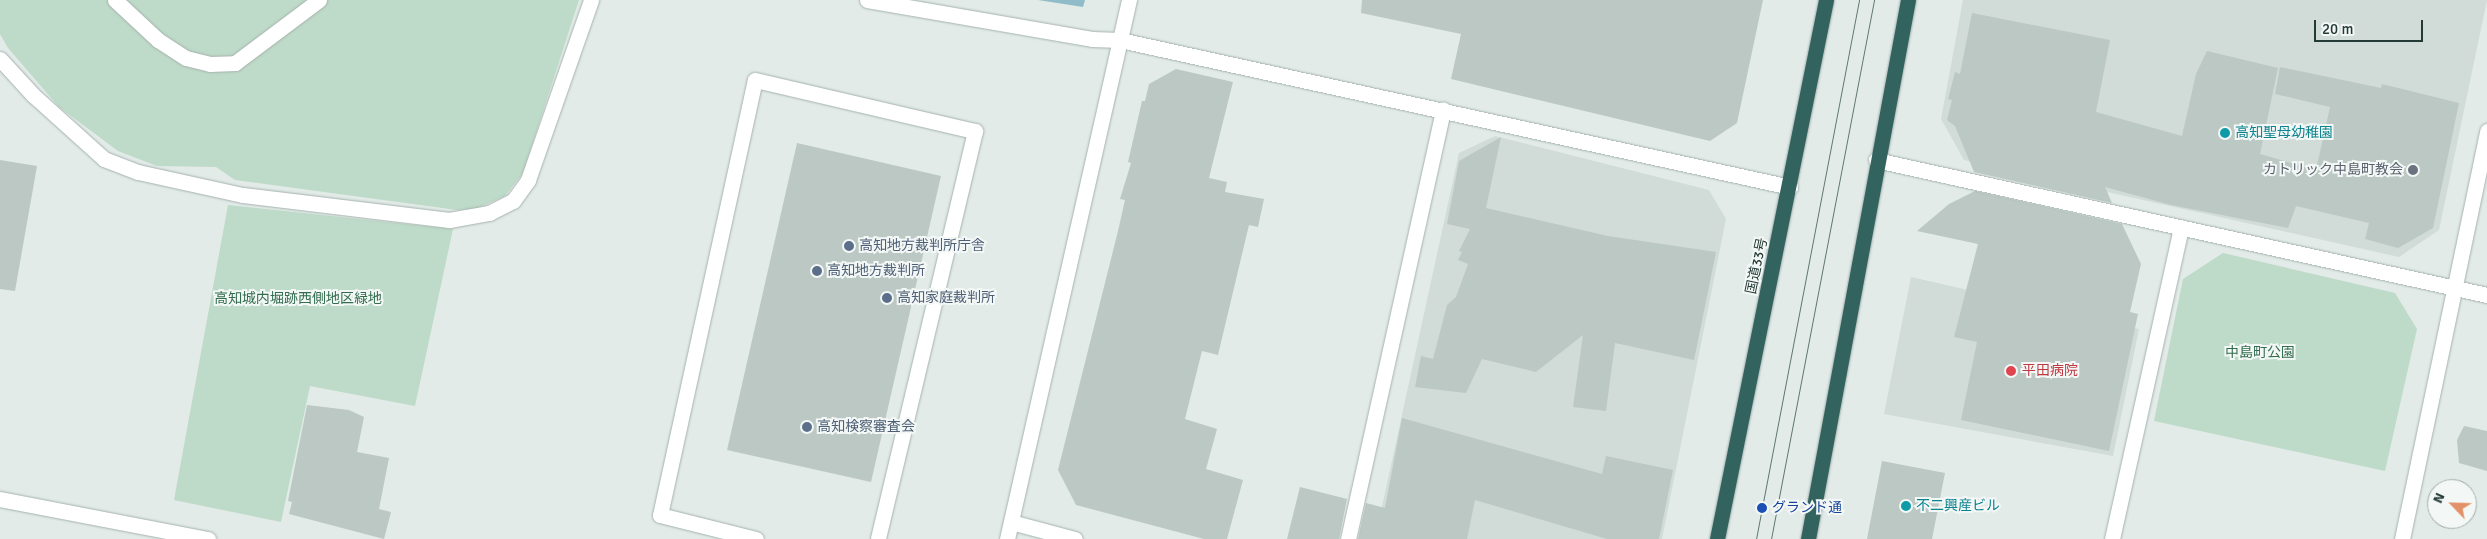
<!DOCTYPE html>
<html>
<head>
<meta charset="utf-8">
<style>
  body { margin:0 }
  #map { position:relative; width:2487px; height:539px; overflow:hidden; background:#e2ebe8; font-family:Signika,"Noto Sans JP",sans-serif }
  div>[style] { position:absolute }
  .built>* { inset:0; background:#d1dbd7 }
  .green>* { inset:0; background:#bedac8 }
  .water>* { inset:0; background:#90bcca }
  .building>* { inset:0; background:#bbc8c4 }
  .roads { filter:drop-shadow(0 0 1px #a5b2af) drop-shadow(0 0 1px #a5b2af) }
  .minor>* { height:15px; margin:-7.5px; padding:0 7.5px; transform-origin:7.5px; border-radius:7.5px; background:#fff }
  .highway>* { height:15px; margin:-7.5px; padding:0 7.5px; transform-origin:7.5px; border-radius:7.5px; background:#33635e }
  .tram>* { height:1px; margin:-0.5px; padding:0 0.5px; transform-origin:0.5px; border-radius:0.5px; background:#5f7671 }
  .dots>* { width:14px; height:14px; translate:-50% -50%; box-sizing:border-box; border:2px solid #f3f8f6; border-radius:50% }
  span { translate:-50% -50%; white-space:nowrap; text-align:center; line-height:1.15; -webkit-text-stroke:4px #f3f8f6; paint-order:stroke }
  .culture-label { font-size:14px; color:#0d838f }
  .left { translate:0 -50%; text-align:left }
  .worship-label { font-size:14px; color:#5b616d }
  .right { translate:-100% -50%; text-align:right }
  .service-label { font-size:14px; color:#4e5e75 }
  .street-label { font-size:14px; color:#243a36 }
  .park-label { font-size:14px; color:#336d4e }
  .health-label { font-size:14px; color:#be3a42 }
  .transit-label { font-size:14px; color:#164399 }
  .north { position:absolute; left:2427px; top:479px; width:50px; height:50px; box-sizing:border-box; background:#f3f8f6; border:1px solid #a0aca9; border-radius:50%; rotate:294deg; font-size:14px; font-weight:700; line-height:20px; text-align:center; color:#243a36 }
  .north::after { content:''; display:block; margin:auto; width:18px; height:22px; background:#e39168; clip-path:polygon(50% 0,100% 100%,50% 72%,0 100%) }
  .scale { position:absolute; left:2314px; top:20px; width:109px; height:22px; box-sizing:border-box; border:2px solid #243a36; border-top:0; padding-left:6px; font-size:15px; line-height:18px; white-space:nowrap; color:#243a36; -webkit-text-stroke:4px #f3f8f6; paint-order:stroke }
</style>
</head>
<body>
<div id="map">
  <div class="built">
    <div style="clip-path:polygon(1963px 0,2487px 0,2439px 230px,2399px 257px,1964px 160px,1941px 119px)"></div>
    <div style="clip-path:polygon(1495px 136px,1709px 190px,1726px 219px,1662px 539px,1375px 539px,1459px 153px)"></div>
    <div style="clip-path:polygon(1911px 277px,2139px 329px,2113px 456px,1884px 414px)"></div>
  </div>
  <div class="green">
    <div style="clip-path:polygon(0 0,579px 0,523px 173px,505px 196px,476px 209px,457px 210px,235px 180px,216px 167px,157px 166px,118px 151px,59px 107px,8px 48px,0 34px)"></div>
    <div style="clip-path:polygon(228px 205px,453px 229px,415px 406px,310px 386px,281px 522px,174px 500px)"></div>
    <div style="clip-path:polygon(2223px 253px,2395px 293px,2417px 329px,2385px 471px,2154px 421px,2183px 279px)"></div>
  </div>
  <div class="water">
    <div style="clip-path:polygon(1038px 0,1085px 0,1083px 7px)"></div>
  </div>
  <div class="building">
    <div style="clip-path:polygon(1362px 0,1763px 0,1737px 123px,1710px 141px,1451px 79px,1461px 34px,1361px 13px)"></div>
    <div style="clip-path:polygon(1972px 13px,2110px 40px,2096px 112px,2182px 136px,2196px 74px,2207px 51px,2278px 68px,2260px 154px,2316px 170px,2330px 107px,2275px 94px,2280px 67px,2381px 88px,2382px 84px,2459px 103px,2433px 228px,2398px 248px,2365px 239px,2369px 223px,2296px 206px,2288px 228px,2171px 205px,2105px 187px,2112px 203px,1974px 172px,1955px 126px,1947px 120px,1952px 100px,1948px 99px,1955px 72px,1960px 74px)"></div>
    <div style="clip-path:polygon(1176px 69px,1233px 82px,1209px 178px,1227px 182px,1225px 192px,1264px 199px,1258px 227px,1249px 225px,1218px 355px,1202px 351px,1185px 419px,1217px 429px,1206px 469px,1243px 480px,1227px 539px,1204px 539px,1076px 505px,1058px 470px,1118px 231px,1125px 200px,1120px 199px,1131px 163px,1128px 162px,1142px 101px,1145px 101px,1149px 84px)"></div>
    <div style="clip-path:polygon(1501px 137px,1486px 208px,1608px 236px,1716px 252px,1694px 360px,1615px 343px,1606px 411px,1573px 407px,1583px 335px,1536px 372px,1482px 359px,1466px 393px,1415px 387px,1421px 356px,1433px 359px,1447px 305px,1456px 297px,1468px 264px,1458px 260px,1462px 252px,1459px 251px,1470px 229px,1447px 224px,1459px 161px)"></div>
    <div style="clip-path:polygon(797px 143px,941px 176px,871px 482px,727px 450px)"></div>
    <div style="clip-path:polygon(0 160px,37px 166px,15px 291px,0 289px)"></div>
    <div style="clip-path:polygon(1975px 191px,2122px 224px,2141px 264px,2130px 312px,2138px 314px,2109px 451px,1961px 420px,1977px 342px,1954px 337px,1978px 244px,1917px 231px,1949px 204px)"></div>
    <div style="clip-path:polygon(307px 405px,349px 410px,364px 417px,357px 452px,389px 458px,379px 509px,391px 512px,384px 539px,289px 514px,292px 502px,288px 501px)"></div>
    <div style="clip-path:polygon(1402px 418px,1602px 474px,1606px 456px,1673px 470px,1659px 539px,1607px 539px,1475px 500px,1467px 539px,1358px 539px,1366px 503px,1385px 508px)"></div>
    <div style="clip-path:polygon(2464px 426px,2487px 431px,2487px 471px,2459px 463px,2457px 440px)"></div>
    <div style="clip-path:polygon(1882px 461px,1945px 473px,1932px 539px,1867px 539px)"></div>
    <div style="clip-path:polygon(1300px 487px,1347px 499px,1339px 539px,1287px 539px)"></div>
  </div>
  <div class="roads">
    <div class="minor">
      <div style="left:115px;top:0;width:59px;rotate:42.9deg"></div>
      <div style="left:158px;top:40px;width:33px;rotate:33deg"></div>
      <div style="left:186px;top:58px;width:25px;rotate:14deg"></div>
      <div style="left:210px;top:64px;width:25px;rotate:-2deg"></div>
      <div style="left:235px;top:63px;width:105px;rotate:-36.9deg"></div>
      <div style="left:867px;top:0;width:228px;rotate:9.8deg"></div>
      <div style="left:1092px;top:39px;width:28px;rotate:2deg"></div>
      <div style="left:1120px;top:40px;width:686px;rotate:12.37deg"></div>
      <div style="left:0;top:59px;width:49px;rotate:47.5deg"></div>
      <div style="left:33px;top:95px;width:96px;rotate:42deg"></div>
      <div style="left:104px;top:159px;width:36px;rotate:21deg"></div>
      <div style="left:138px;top:172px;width:107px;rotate:12.4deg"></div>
      <div style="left:243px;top:195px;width:208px;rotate:6.9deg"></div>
      <div style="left:449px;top:220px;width:41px;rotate:-9.9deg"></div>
      <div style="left:489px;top:213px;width:27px;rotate:-27deg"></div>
      <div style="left:513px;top:201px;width:26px;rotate:-54deg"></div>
      <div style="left:528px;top:180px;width:191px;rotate:-70.7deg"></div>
      <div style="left:1876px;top:160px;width:626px;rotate:12.46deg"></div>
      <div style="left:0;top:499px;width:212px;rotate:10.9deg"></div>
      <div style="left:1011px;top:522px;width:66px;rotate:14.9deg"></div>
      <div style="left:756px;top:539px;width:99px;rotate:-166deg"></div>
      <div style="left:660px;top:515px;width:445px;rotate:-77.7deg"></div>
      <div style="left:755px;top:80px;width:226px;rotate:13.1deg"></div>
      <div style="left:975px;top:131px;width:419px;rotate:103.4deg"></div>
      <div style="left:1007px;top:539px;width:553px;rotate:-77.25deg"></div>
      <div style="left:1348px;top:539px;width:440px;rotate:-77.5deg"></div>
      <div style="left:2112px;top:539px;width:319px;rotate:-77.5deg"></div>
      <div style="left:2402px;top:539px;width:417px;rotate:-78.2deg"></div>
    </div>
    <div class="highway">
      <div style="left:1717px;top:539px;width:550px;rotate:-78.57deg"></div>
      <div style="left:1808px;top:539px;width:548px;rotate:-79.49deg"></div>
    </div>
  </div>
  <div class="tram">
    <div style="left:1756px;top:539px;width:549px;rotate:-79.18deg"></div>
    <div style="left:1771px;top:539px;width:549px;rotate:-79.18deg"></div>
  </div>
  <div class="dots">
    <div style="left:2225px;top:133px;background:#0f9aa8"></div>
    <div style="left:2413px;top:170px;background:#6b7280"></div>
    <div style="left:849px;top:246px;background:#5c6f8a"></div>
    <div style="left:817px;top:271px;background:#5c6f8a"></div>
    <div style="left:887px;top:298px;background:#5c6f8a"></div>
    <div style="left:2011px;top:371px;background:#e0444e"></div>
    <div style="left:807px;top:427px;background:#5c6f8a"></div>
    <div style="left:1906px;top:506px;background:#0f9aa8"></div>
    <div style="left:1762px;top:508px;background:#1a4fb4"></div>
  </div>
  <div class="culture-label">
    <span class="left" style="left:2235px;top:133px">高知聖母幼稚園</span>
    <span class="left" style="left:1916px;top:506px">不二興産ビル</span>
  </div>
  <div class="worship-label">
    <span class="right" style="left:2403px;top:170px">カトリック中島町教会</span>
  </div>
  <div class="service-label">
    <span class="left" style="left:859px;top:246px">高知地方裁判所庁舎</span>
    <span class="left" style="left:827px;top:271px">高知地方裁判所</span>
    <span class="left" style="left:897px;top:298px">高知家庭裁判所</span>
    <span class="left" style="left:817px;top:427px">高知検察審査会</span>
  </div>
  <div class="street-label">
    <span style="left:1757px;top:266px;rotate:-78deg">国道33号</span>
  </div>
  <div class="park-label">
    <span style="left:298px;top:299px">高知城内堀跡西側地区緑地</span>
    <span style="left:2260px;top:353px">中島町公園</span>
  </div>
  <div class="health-label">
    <span class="left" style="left:2022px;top:371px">平田病院</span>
  </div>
  <div class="transit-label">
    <span class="left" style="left:1772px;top:508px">グランド通</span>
  </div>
  <div class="north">N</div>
  <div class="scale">20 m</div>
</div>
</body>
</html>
